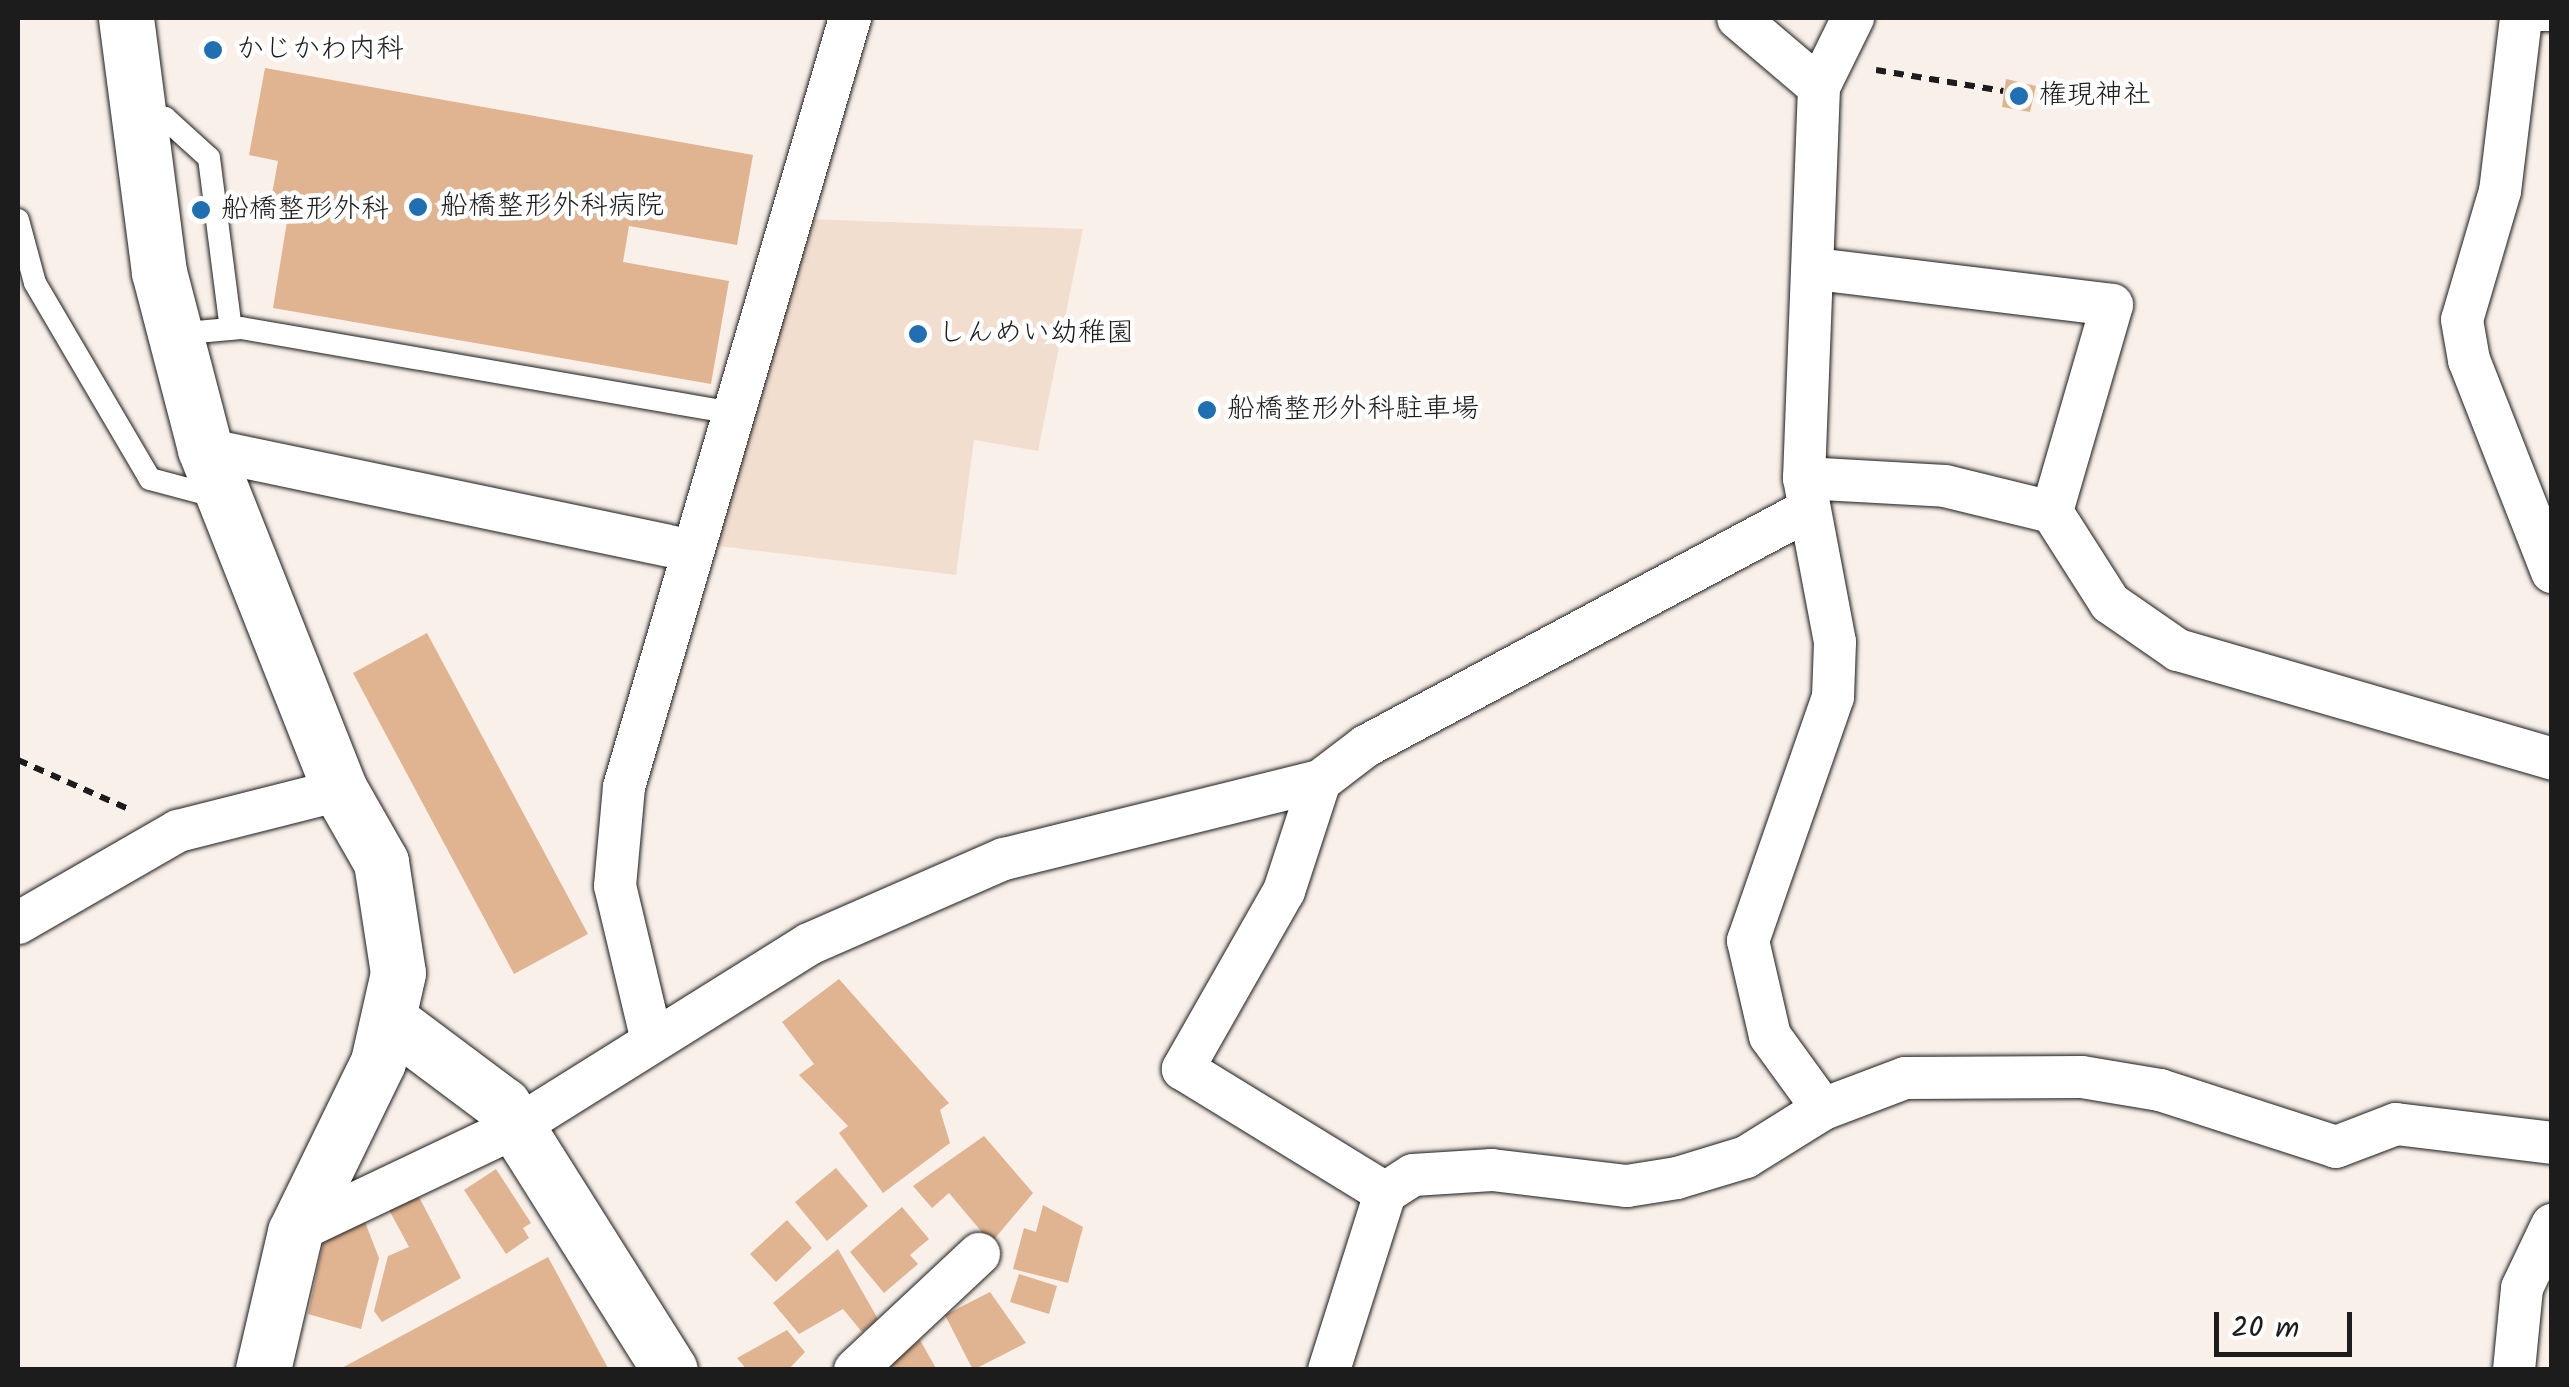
<!DOCTYPE html>
<html>
<head>
<meta charset="utf-8">
<style>
  body { margin:0 }
  #map { position:relative; width:2569px; height:1387px; overflow:hidden; background:#f9f0e9; font-family:Kalam,"Klee One",sans-serif }
  div>[style] { position:absolute }
  .built>* { inset:0; background:#f2decf }
  .building>* { inset:0; background:#e0b491 }
  .path>* { height:6px; margin-top:-3px; transform-origin:0; background:repeating-linear-gradient(90deg,#1c1c1c 0 10px,transparent 0 18px) }
  .roads { filter:drop-shadow(0 0 2px #1c1c1c) drop-shadow(0 0 2px #1c1c1c) }
  .lane>* { height:22px; margin:-11px; padding:0 11px; transform-origin:11px; border-radius:11px; background:#fff }
  .street>* { height:42px; margin:-21px; padding:0 21px; transform-origin:21px; border-radius:21px; background:#fff }
  .secondary>* { height:55px; margin:-27.5px; padding:0 27.5px; transform-origin:27.5px; border-radius:27.5px; background:#fff }
  .dots>* { width:28px; height:28px; translate:-50% -50%; box-sizing:border-box; border:5px solid #fff; border-radius:50% }
  span { translate:-50% -50%; white-space:nowrap; text-align:center; line-height:1.15; -webkit-text-stroke:9px #fff; paint-order:stroke }
  .poi-label { font-size:28px; color:#1c1c1c }
  .left { translate:0 -50%; text-align:left }
  .frame { position:absolute; inset:0; border:20px solid #1c1c1c; pointer-events:none }
  .scale { position:absolute; left:2214px; top:1312px; width:138px; height:45px; box-sizing:border-box; border:5px solid #1c1c1c; border-top:0; padding-left:12px; font-size:30px; line-height:35px; white-space:nowrap; color:#1c1c1c; -webkit-text-stroke:8px #fff; paint-order:stroke }
</style>
</head>
<body>
<div id="map">
  <div class="built">
    <div style="clip-path:polygon(808px 219px,1083px 229px,1038px 451px,974px 440px,956px 575px,711px 545px)"></div>
  </div>
  <div class="building">
    <div style="clip-path:polygon(265px 68px,753px 155px,737px 245px,629px 226px,623px 262px,729px 281px,711px 384px,273px 308px,289px 209px,270px 205px,278px 161px,249px 155px)"></div>
    <div style="clip-path:polygon(2006px 79px,2036px 86px,2030px 112px,2002px 107px)"></div>
    <div style="clip-path:polygon(427px 633px,588px 934px,514px 974px,353px 673px)"></div>
    <div style="clip-path:polygon(839px 979px,949px 1103px,940px 1110px,950px 1143px,883px 1193px,839px 1133px,848px 1126px,799px 1075px,814px 1064px,782px 1022px)"></div>
    <div style="clip-path:polygon(984px 1136px,1033px 1193px,991px 1243px,949px 1193px,932px 1208px,913px 1186px)"></div>
    <div style="clip-path:polygon(836px 1168px,868px 1206px,827px 1241px,795px 1202px)"></div>
    <div style="clip-path:polygon(496px 1169px,531px 1223px,523px 1228px,529px 1238px,506px 1254px,464px 1190px)"></div>
    <div style="clip-path:polygon(418px 1195px,461px 1278px,382px 1322px,374px 1311px,388px 1256px,409px 1247px,388px 1208px)"></div>
    <div style="clip-path:polygon(1043px 1205px,1083px 1227px,1068px 1283px,1013px 1269px,1024px 1228px,1036px 1232px)"></div>
    <div style="clip-path:polygon(902px 1207px,929px 1239px,910px 1255px,918px 1264px,884px 1293px,850px 1252px)"></div>
    <div style="clip-path:polygon(787px 1220px,812px 1248px,776px 1282px,750px 1254px)"></div>
    <div style="clip-path:polygon(365px 1222px,379px 1258px,361px 1329px,308px 1314px,324px 1239px)"></div>
    <div style="clip-path:polygon(838px 1249px,878px 1319px,862px 1332px,843px 1309px,799px 1334px,773px 1303px)"></div>
    <div style="clip-path:polygon(548px 1257px,609px 1370px,338px 1370px)"></div>
    <div style="clip-path:polygon(1019px 1274px,1057px 1286px,1049px 1314px,1010px 1302px)"></div>
    <div style="clip-path:polygon(990px 1292px,1026px 1343px,973px 1370px,945px 1315px)"></div>
    <div style="clip-path:polygon(787px 1330px,805px 1352px,788px 1370px,747px 1370px,737px 1358px)"></div>
    <div style="clip-path:polygon(920px 1340px,937px 1370px,884px 1370px)"></div>
  </div>
  <div class="path">
    <div style="left:1876px;top:70px;width:129px;rotate:9.4deg"></div>
    <div style="left:18px;top:760px;width:124px;rotate:23.9deg"></div>
  </div>
  <div class="roads">
    <div class="lane">
      <div style="left:2521px;top:20px;width:31px"></div>
      <div style="left:137px;top:111px;width:29px;rotate:14deg"></div>
      <div style="left:165px;top:118px;width:59px;rotate:42.3deg"></div>
      <div style="left:209px;top:158px;width:172px;rotate:82.7deg"></div>
      <div style="left:18px;top:220px;width:65px;rotate:74.9deg"></div>
      <div style="left:35px;top:283px;width:227px;rotate:59.6deg"></div>
      <div style="left:150px;top:479px;width:73px;rotate:15deg"></div>
      <div style="left:175px;top:334px;width:66px;rotate:-5.2deg"></div>
      <div style="left:241px;top:328px;width:498px;rotate:9.8deg"></div>
    </div>
    <div class="street">
      <div style="left:1738px;top:18px;width:106px;rotate:40.4deg"></div>
      <div style="left:2521px;top:18px;width:174px;rotate:96.9deg"></div>
      <div style="left:2500px;top:191px;width:134px;rotate:106.4deg"></div>
      <div style="left:2462px;top:320px;width:41px;rotate:80.1deg"></div>
      <div style="left:2469px;top:360px;width:228px;rotate:68.6deg"></div>
      <div style="left:1816px;top:269px;width:298px;rotate:6.9deg"></div>
      <div style="left:2112px;top:305px;width:216px;rotate:106.2deg"></div>
      <div style="left:205px;top:449px;width:495px;rotate:11.8deg"></div>
      <div style="left:1804px;top:478px;width:141px;rotate:3.2deg"></div>
      <div style="left:1945px;top:486px;width:110px;rotate:13.7deg"></div>
      <div style="left:2052px;top:512px;width:108px;rotate:57.5deg"></div>
      <div style="left:2110px;top:603px;width:83px;rotate:34.7deg"></div>
      <div style="left:2178px;top:650px;width:390px;rotate:16.2deg"></div>
      <div style="left:1320px;top:781px;width:116px;rotate:108.1deg"></div>
      <div style="left:1284px;top:891px;width:205px;rotate:119.6deg"></div>
      <div style="left:1183px;top:1069px;width:237px;rotate:31.5deg"></div>
      <div style="left:18px;top:923px;width:185px;rotate:-29.9deg"></div>
      <div style="left:178px;top:831px;width:167px;rotate:-14.2deg"></div>
      <div style="left:652px;top:1041px;width:159px;rotate:-103.4deg"></div>
      <div style="left:615px;top:886px;width:99px;rotate:-84.8deg"></div>
      <div style="left:624px;top:787px;width:802px;rotate:-73.62deg"></div>
      <div style="left:1823px;top:1109px;width:90px;rotate:-126deg"></div>
      <div style="left:1770px;top:1036px;width:98px;rotate:-103deg"></div>
      <div style="left:1748px;top:941px;width:258px;rotate:-70.8deg"></div>
      <div style="left:1833px;top:697px;width:55px;rotate:-87.9deg"></div>
      <div style="left:1835px;top:642px;width:167px;rotate:-100.7deg"></div>
      <div style="left:1804px;top:478px;width:391px;rotate:-87.8deg"></div>
      <div style="left:1819px;top:87px;width:77px;rotate:-63.8deg"></div>
      <div style="left:295px;top:1232px;width:247px;rotate:-25.4deg"></div>
      <div style="left:518px;top:1126px;width:343px;rotate:-32deg"></div>
      <div style="left:809px;top:944px;width:213px;rotate:-23.6deg"></div>
      <div style="left:1004px;top:859px;width:325px;rotate:-13.9deg"></div>
      <div style="left:1320px;top:781px;width:58px;rotate:-37.3deg"></div>
      <div style="left:1366px;top:746px;width:497px;rotate:-28.1deg"></div>
      <div style="left:855px;top:1370px;width:170px;rotate:-43.1deg"></div>
      <div style="left:1329px;top:1370px;width:186px;rotate:-72.4deg"></div>
      <div style="left:1385px;top:1193px;width:33px;rotate:-33deg"></div>
      <div style="left:1413px;top:1175px;width:79px;rotate:-3.6deg"></div>
      <div style="left:1492px;top:1170px;width:136px;rotate:6.8deg"></div>
      <div style="left:1627px;top:1186px;width:51px;rotate:-9.1deg"></div>
      <div style="left:1677px;top:1178px;width:72px;rotate:-16.9deg"></div>
      <div style="left:1746px;top:1157px;width:91px;rotate:-31.9deg"></div>
      <div style="left:1823px;top:1109px;width:88px;rotate:-20.7deg"></div>
      <div style="left:1905px;top:1078px;width:177px;rotate:-0.3deg"></div>
      <div style="left:2082px;top:1077px;width:79px;rotate:9.5deg"></div>
      <div style="left:2160px;top:1090px;width:185px;rotate:17.9deg"></div>
      <div style="left:2336px;top:1147px;width:64px;rotate:-21deg"></div>
      <div style="left:2396px;top:1124px;width:157px;rotate:6.9deg"></div>
      <div style="left:2514px;top:1370px;width:82px;rotate:-84.4deg"></div>
      <div style="left:2522px;top:1288px;width:70px;rotate:-64.5deg"></div>
    </div>
    <div class="secondary">
      <div style="left:126px;top:18px;width:256px;rotate:82.6deg"></div>
      <div style="left:159px;top:272px;width:183px;rotate:75.4deg"></div>
      <div style="left:205px;top:449px;width:367px;rotate:68.4deg"></div>
      <div style="left:340px;top:790px;width:83px;rotate:60.3deg"></div>
      <div style="left:381px;top:862px;width:112px;rotate:81.3deg"></div>
      <div style="left:398px;top:973px;width:91px;rotate:102.7deg"></div>
      <div style="left:378px;top:1062px;width:189px;rotate:116deg"></div>
      <div style="left:295px;top:1232px;width:142px;rotate:103.1deg"></div>
      <div style="left:392px;top:1022px;width:139px;rotate:36.8deg"></div>
      <div style="left:503px;top:1105px;width:313px;rotate:57.8deg"></div>
    </div>
  </div>
  <div class="dots">
    <div style="left:213px;top:50px;background:#1f6fb2"></div>
    <div style="left:2019px;top:96px;background:#1f6fb2"></div>
    <div style="left:418px;top:207px;background:#1f6fb2"></div>
    <div style="left:201px;top:210px;background:#1f6fb2"></div>
    <div style="left:918px;top:334px;background:#1f6fb2"></div>
    <div style="left:1207px;top:410px;background:#1f6fb2"></div>
  </div>
  <div class="poi-label">
    <span class="left" style="left:236px;top:50px">かじかわ内科</span>
    <span class="left" style="left:2039px;top:96px">権現神社</span>
    <span class="left" style="left:440px;top:207px">船橋整形外科病院</span>
    <span class="left" style="left:221px;top:210px">船橋整形外科</span>
    <span class="left" style="left:938px;top:334px">しんめい幼稚園</span>
    <span class="left" style="left:1227px;top:410px">船橋整形外科駐車場</span>
  </div>
  <div class="frame"></div>
  <div class="scale">20 m</div>
</div>
</body>
</html>
